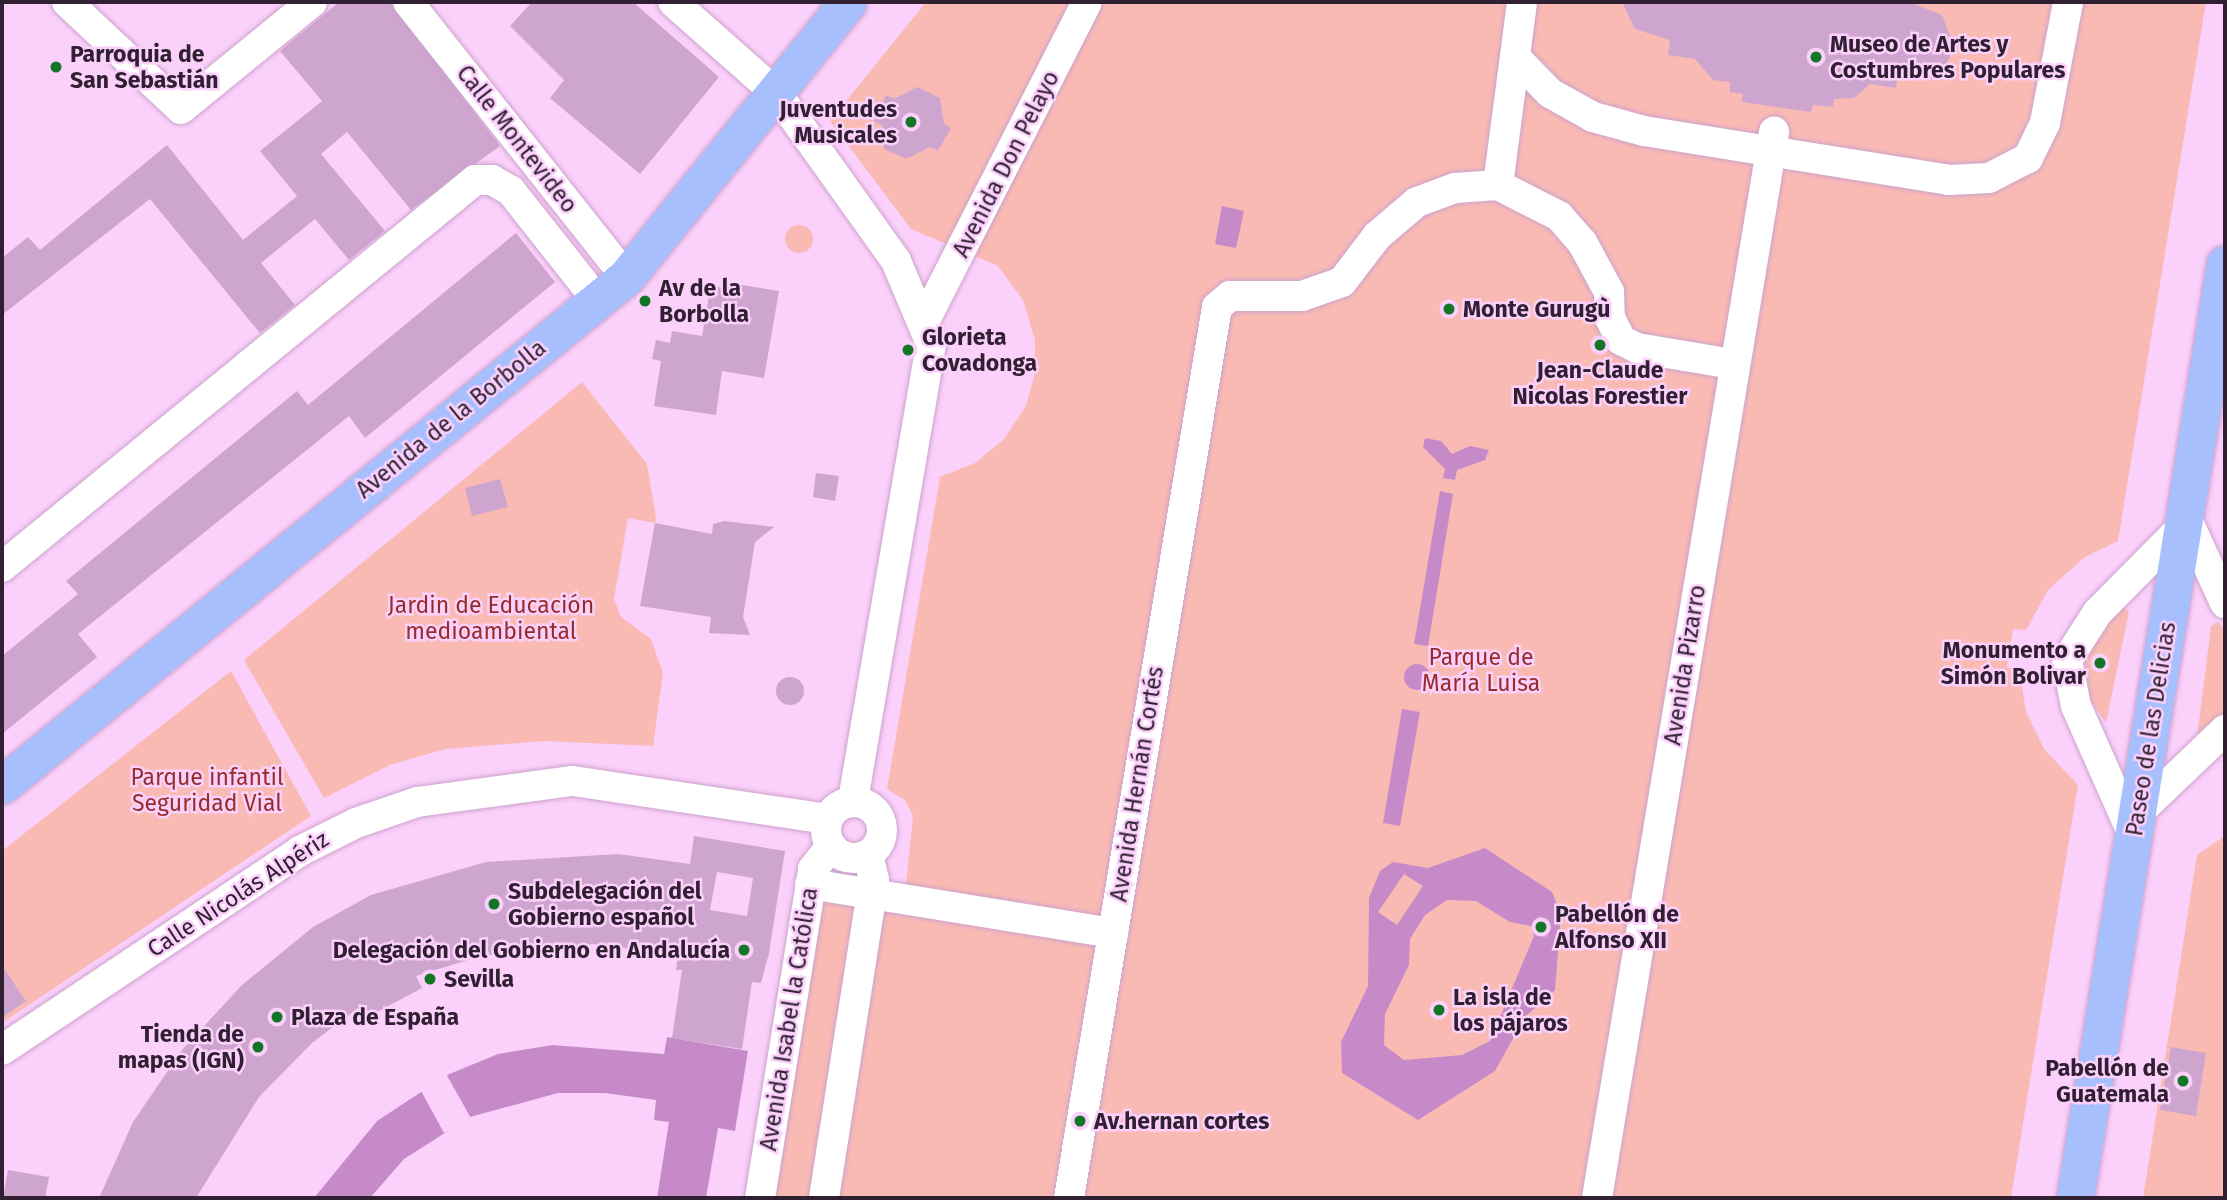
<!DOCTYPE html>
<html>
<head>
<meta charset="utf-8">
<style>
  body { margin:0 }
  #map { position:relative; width:2227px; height:1200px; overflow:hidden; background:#fbd1fc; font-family:"Fira Sans",sans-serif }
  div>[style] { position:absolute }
  .green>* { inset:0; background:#fabab4 }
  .round { border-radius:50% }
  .water>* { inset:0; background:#c78ac9 }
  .pier>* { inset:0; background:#fbd1fc }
  .building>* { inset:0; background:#cea5cf }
  .roads { filter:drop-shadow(0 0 2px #cca3cc) drop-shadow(0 0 2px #cca3cc) }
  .minor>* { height:30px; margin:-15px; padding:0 15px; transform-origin:15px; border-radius:15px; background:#fff }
  .minor>.ring { margin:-15px; padding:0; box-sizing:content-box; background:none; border:30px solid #fff; border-radius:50% }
  .major>* { height:37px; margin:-18.5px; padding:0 18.5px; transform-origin:18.5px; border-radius:18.5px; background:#a7c0fd }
  .dots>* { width:19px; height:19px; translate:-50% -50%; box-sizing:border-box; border:4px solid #fbd1fc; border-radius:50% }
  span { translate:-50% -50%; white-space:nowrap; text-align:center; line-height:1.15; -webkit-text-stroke:5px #fbd1fc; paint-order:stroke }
  .poi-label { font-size:23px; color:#302031; font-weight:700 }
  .left { translate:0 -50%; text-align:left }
  .right { translate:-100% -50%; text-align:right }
  .street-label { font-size:23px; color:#302031 }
  .park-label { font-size:23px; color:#962d2b }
  .frame { position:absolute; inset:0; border:4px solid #302031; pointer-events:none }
</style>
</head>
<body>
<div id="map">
  <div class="green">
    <div style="clip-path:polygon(926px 2px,2206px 2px,2118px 541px,2085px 557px,2048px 590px,2026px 630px,2013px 629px,2010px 649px,2007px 667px,2020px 673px,2026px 712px,2044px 749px,2078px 785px,2011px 1198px,746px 1198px,799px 867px,906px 885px,913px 816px,905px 800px,887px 789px,940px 477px,975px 463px,1004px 439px,1026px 406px,1035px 373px,1035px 340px,1023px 300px,998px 266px,911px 229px,830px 121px)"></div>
    <div class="round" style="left:785px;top:225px;width:28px;height:28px"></div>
    <div style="clip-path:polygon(582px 382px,647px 464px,656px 518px,655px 523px,628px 518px,614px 599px,621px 617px,651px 639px,663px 673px,653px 746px,545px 741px,445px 749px,390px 765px,324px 798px,244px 660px)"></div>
    <div style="clip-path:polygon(2123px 607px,2129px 612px,2106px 723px,2089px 698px,2085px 660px,2095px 635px)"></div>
    <div style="clip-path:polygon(2218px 622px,2225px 630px,2225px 712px,2197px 737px,2211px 626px)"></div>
    <div style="clip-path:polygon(231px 671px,311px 816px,2px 1023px,2px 851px)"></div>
    <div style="clip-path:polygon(2225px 791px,2225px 1198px,2143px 1198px,2197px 855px,2223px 837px)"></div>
  </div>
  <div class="water">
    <div style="clip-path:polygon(1222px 206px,1244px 211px,1236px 248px,1215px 244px)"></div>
    <div style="clip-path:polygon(1425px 438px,1441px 441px,1452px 454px,1470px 446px,1489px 450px,1485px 460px,1457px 470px,1455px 480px,1443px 478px,1445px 469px,1423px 447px)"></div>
    <div style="clip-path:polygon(1440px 491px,1453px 494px,1428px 646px,1414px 644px)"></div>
    <div class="round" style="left:1404px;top:664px;width:26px;height:26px"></div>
    <div style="clip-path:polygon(1402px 709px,1420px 712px,1400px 826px,1383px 823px)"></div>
    <div style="clip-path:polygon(evenodd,1485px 848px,1552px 892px,1561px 914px,1555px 990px,1525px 1017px,1495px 1071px,1418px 1120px,1342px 1073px,1341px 1042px,1368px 986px,1369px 898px,1380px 871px,1393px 862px,1428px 868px,1485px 848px,1404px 874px,1423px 886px,1397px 925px,1378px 912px,1404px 874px,1485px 848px,1447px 900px,1476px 901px,1510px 922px,1531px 926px,1534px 936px,1490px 1041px,1462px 1055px,1404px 1060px,1384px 1045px,1385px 1014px,1409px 965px,1410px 939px,1425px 915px,1447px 900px)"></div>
    <div style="clip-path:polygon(667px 1037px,748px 1051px,735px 1131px,718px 1128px,706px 1198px,657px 1198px,669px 1122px,654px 1120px,656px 1100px,605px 1093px,558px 1093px,470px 1117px,404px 1159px,370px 1198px,314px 1198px,377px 1121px,447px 1075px,498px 1054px,553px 1045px,664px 1054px)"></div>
  </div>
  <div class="pier">
    <div style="clip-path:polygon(445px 1072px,472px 1120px,444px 1133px,419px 1087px)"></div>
  </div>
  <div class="building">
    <div style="clip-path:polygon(339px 2px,391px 2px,500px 146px,411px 210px,347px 132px,321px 154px,385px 231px,349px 260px,315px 219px,261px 263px,295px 305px,260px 333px,150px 199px,2px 315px,2px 258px,28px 237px,40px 250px,167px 145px,243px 240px,297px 196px,260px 151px,322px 101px,280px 51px)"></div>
    <div style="clip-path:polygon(532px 2px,633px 2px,719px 77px,640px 174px,550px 98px,564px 80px,510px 26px)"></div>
    <div style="clip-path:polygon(1622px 2px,1909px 2px,1942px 15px,1954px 46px,1947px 63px,1931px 76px,1898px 74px,1896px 88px,1870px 84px,1854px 98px,1834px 99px,1833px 107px,1813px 105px,1811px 112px,1742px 102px,1743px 94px,1730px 92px,1730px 82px,1713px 80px,1695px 59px,1668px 55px,1670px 40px,1635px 29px)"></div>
    <div style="clip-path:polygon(917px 87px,940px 98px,944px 124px,951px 128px,938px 151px,930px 147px,906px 159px,884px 149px,882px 125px,874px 121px,886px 95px,894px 99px)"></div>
    <div style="clip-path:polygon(516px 233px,555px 282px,365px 438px,349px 416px,78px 634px,97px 657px,2px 734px,2px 656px,78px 594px,66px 581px,297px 391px,308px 405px)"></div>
    <div style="clip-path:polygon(736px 284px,779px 291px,764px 378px,722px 371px,716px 415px,654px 406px,661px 361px,652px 359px,656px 340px,670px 343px,672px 331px,702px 336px,709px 295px,715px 296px,717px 287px,735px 290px)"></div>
    <div style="clip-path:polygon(816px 473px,839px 476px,835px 501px,813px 497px)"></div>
    <div style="clip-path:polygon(500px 479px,508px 507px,472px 516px,465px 488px)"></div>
    <div style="clip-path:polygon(724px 521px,774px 527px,755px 542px,743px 617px,750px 635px,709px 633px,711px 617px,640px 606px,655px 523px,712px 534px,713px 524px)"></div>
    <div class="round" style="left:776px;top:677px;width:28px;height:28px"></div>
    <div style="clip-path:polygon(evenodd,694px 836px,785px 851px,769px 953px,761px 983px,752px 982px,742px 1049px,672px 1038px,682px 970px,676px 970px,678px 955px,593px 944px,481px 956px,416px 976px,422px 988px,364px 1019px,358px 1008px,312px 1043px,259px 1097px,196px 1198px,99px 1198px,133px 1122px,182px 1050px,242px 985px,313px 927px,371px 895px,486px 862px,618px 854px,690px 864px,694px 836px,717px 872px,753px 878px,747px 916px,710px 910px,717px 872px)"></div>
    <div style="clip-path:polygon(1538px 916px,1549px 919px,1552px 928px,1546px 938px,1532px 930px)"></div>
    <div style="clip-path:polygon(2px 966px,26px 1001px,2px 1018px)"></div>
    <div style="clip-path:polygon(2171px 1047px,2206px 1053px,2196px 1116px,2160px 1110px)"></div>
    <div style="clip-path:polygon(8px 1170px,49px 1177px,45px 1198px,3px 1198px)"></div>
  </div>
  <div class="roads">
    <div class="minor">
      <div style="left:67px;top:2px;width:156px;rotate:43.2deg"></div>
      <div style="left:181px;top:109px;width:169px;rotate:-39.2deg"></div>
      <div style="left:408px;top:2px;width:351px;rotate:51.6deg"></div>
      <div style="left:673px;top:2px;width:139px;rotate:41.5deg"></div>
      <div style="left:777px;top:94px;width:205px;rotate:54.5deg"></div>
      <div style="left:896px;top:261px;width:90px;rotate:67.1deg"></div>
      <div style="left:931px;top:344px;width:465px;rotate:99.7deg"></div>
      <div style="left:1515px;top:57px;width:50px;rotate:45.8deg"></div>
      <div style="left:1550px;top:93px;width:49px;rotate:29.2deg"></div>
      <div style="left:1593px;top:117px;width:53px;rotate:15.4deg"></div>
      <div style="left:1644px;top:131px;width:309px;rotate:9.1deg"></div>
      <div style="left:1949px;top:180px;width:40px;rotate:-2.9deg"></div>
      <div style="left:1989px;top:178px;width:44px;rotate:-27.1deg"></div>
      <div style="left:2028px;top:158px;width:39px;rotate:-64deg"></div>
      <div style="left:2045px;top:123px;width:123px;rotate:-79.2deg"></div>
      <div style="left:1498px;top:185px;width:185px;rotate:-82.5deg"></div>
      <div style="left:923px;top:324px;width:361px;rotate:-63deg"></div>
      <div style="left:2185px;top:515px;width:97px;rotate:65.6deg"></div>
      <div style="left:2px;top:567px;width:611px;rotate:-39.29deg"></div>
      <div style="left:475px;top:180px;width:17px"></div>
      <div style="left:492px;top:180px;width:22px;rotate:30deg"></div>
      <div style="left:511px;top:191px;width:139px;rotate:51.7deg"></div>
      <div class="ring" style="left:826px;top:802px;width:26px;height:26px"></div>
      <div style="left:2137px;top:814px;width:122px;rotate:-43.7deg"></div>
      <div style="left:2134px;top:837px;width:143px;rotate:-113.9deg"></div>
      <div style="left:2076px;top:706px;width:47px;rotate:-101.1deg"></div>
      <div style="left:2067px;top:660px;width:56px;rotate:-57.4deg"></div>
      <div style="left:2097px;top:613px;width:122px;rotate:-45.3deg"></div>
      <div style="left:810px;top:884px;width:307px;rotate:9.2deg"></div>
      <div style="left:2px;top:1050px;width:358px;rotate:-33.7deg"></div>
      <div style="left:300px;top:851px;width:63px;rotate:-26.6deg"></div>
      <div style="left:356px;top:823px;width:65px;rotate:-19deg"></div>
      <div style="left:417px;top:802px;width:157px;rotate:-7.7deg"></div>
      <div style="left:573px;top:781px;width:258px;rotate:8.5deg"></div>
      <div style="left:760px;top:1198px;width:333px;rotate:-80.8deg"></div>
      <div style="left:813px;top:869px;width:29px;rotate:-52deg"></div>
      <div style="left:824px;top:1198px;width:322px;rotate:-81.1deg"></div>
      <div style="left:874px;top:880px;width:26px;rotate:-103deg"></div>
      <div style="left:1069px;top:1198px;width:903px;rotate:-80.57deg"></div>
      <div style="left:1217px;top:307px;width:17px;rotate:-40deg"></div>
      <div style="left:1230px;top:296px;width:72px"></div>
      <div style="left:1302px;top:296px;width:42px;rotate:-19.3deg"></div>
      <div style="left:1342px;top:282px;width:58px;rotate:-52.7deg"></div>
      <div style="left:1377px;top:236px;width:52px;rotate:-40.4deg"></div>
      <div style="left:1417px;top:202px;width:40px;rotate:-20.2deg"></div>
      <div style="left:1455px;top:188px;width:43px;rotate:-4deg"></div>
      <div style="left:1498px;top:185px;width:68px;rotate:26.9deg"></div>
      <div style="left:1559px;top:216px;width:35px;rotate:49deg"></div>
      <div style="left:1582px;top:242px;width:57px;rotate:61.6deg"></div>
      <div style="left:1609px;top:292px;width:26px;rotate:88deg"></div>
      <div style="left:1610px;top:318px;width:25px;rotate:63deg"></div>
      <div style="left:1621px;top:340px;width:18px;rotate:27deg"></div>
      <div style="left:1637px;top:348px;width:97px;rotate:9.5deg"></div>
      <div style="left:1597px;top:1198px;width:1081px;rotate:-80.57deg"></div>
    </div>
    <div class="major">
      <div style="left:2px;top:785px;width:805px;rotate:-39.15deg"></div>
      <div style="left:626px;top:277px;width:353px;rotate:-51.1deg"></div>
      <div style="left:2075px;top:1198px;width:946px;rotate:-80.88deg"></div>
    </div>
  </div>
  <div class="dots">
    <div style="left:1816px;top:57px;background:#137627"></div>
    <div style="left:56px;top:67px;background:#137627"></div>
    <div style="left:911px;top:122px;background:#137627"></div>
    <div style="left:645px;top:301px;background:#137627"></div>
    <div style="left:1449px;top:309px;background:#137627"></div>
    <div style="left:1600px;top:345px;background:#137627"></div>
    <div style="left:908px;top:350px;background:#137627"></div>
    <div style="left:2100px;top:663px;background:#137627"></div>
    <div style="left:494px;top:904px;background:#137627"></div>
    <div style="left:1541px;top:927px;background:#137627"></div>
    <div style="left:744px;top:950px;background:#137627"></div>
    <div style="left:430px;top:979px;background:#137627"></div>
    <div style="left:1439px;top:1010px;background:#137627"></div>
    <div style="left:277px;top:1017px;background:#137627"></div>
    <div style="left:258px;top:1047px;background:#137627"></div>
    <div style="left:2183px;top:1081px;background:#137627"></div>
    <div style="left:1080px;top:1121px;background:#137627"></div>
  </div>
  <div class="poi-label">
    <span class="left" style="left:1830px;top:57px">Museo de Artes y<br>Costumbres Populares</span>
    <span class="left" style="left:70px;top:67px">Parroquia de<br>San Sebastián</span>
    <span class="right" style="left:897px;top:122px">Juventudes<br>Musicales</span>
    <span class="left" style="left:659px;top:301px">Av de la<br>Borbolla</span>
    <span class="left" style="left:1463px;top:309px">Monte Gurugù</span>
    <span class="left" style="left:922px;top:350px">Glorieta<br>Covadonga</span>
    <span style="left:1600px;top:383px">Jean-Claude<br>Nicolas Forestier</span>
    <span class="right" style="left:2086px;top:663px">Monumento a<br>Simón Bolivar</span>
    <span class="left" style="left:508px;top:904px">Subdelegación del<br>Gobierno español</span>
    <span class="left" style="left:1555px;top:927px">Pabellón de<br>Alfonso XII</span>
    <span class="right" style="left:730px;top:950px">Delegación del Gobierno en Andalucía</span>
    <span class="left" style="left:444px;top:979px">Sevilla</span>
    <span class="left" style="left:1453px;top:1010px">La isla de<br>los pájaros</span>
    <span class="left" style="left:291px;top:1017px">Plaza de España</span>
    <span class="right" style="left:244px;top:1047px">Tienda de<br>mapas (IGN)</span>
    <span class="right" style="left:2169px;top:1081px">Pabellón de<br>Guatemala</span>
    <span class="left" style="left:1094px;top:1121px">Av.hernan cortes</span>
  </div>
  <div class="street-label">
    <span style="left:517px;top:139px;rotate:52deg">Calle Montevideo</span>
    <span style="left:1006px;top:164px;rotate:-63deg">Avenida Don Pelayo</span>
    <span style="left:451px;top:419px;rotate:-39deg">Avenida de la Borbolla</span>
    <span style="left:1685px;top:665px;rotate:-81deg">Avenida Pizarro</span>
    <span style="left:2151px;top:729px;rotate:-81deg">Paseo de las Delicias</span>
    <span style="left:1137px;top:784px;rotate:-81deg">Avenida Hernán Cortés</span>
    <span style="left:238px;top:894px;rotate:-33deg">Calle Nicolás Alpériz</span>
    <span style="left:789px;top:1019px;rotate:-81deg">Avenida Isabel la Católica</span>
  </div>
  <div class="park-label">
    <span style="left:491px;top:618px">Jardin de Educación<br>medioambiental</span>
    <span style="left:1481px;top:670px">Parque de<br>María Luisa</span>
    <span style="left:207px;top:790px">Parque infantil<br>Seguridad Vial</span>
  </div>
  <div class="frame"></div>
</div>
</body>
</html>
